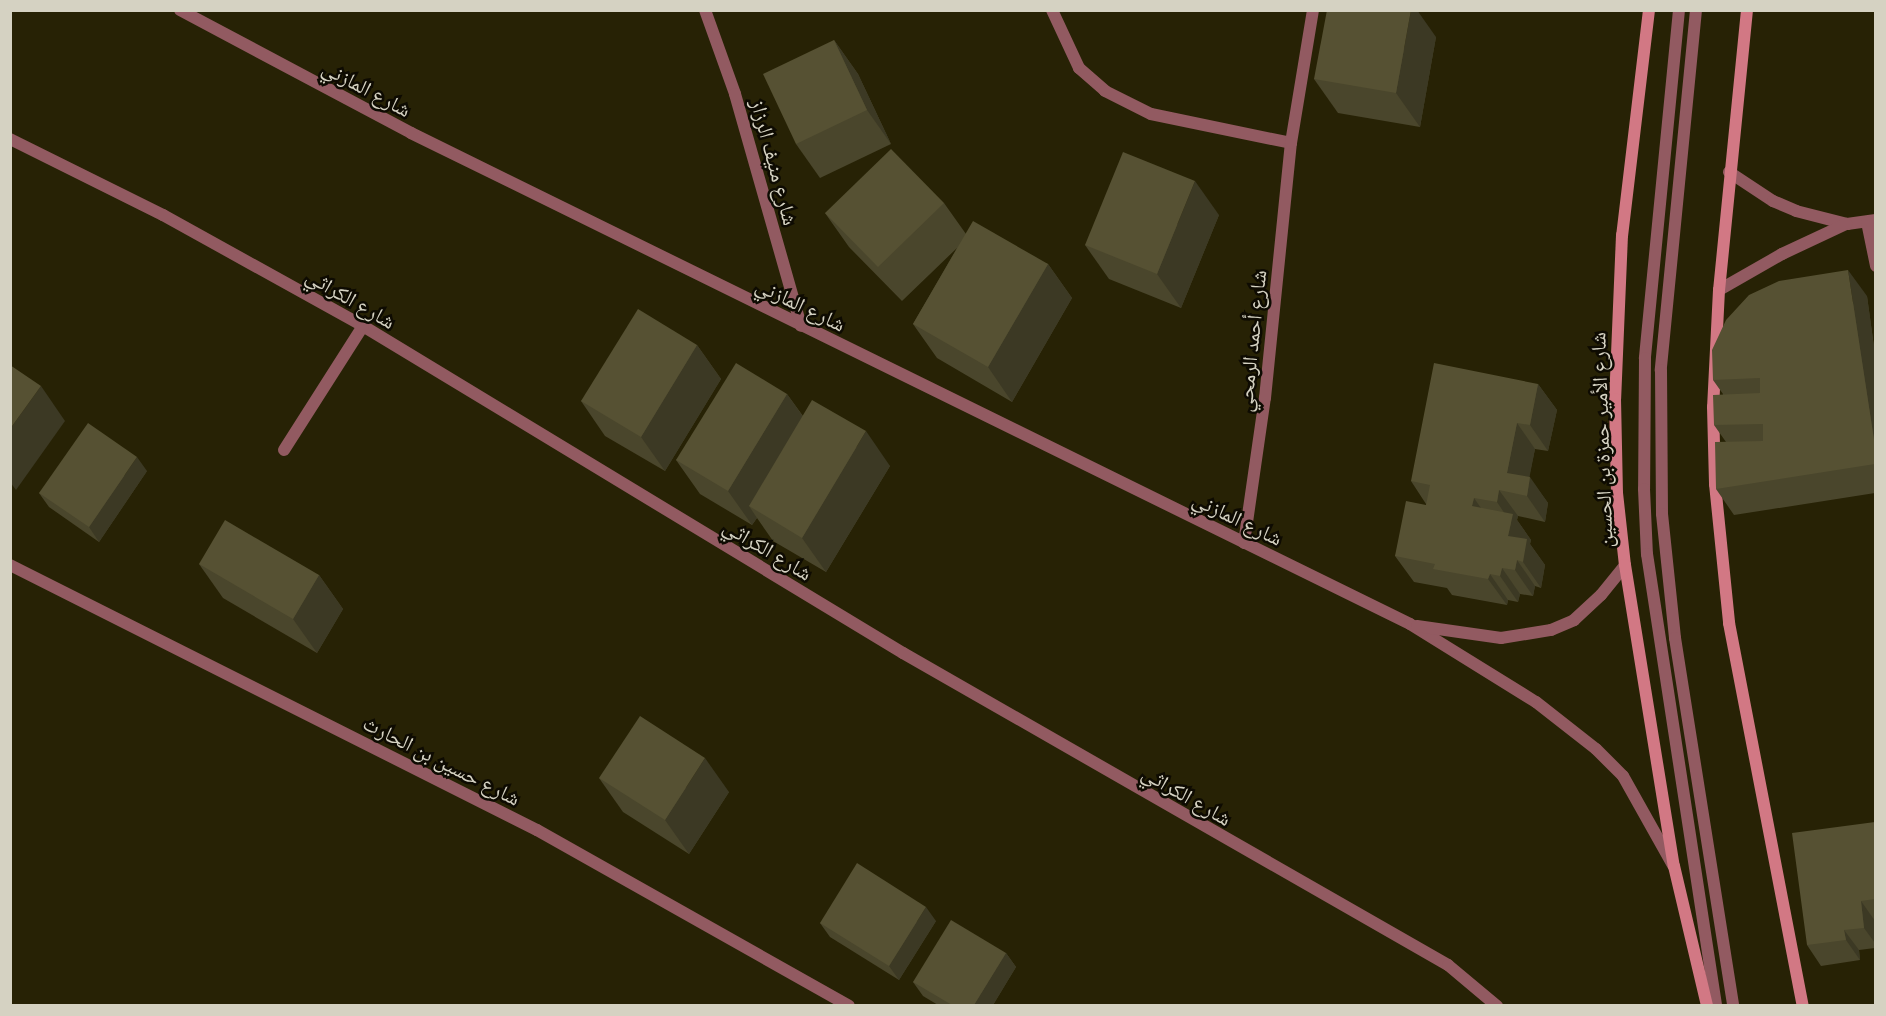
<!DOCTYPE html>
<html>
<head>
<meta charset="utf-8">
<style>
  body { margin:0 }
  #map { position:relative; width:1886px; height:1016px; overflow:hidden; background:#272205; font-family:"IBM Plex Sans","Noto Naskh Arabic",sans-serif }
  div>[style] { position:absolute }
  .service>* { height:12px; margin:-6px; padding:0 6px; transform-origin:6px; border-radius:6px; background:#925a61 }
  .minor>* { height:12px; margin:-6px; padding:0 6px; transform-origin:6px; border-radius:6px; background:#925a61 }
  .tertiary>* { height:12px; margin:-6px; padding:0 6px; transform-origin:6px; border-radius:6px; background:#925a61 }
  .secondary>* { height:12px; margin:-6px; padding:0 6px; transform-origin:6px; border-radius:6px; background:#d27884 }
  .wall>* { inset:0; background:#4a462c }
  .shaded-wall>* { inset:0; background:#3c3924 }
  .building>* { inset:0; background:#565133 }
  span { translate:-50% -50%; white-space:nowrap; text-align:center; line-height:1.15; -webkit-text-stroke:5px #0e0b02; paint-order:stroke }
  .street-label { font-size:21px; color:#d5d2c2 }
  .frame { position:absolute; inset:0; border:12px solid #d5d2c2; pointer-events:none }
</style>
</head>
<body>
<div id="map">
  <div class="service">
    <div style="left:1679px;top:10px;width:350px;rotate:95.6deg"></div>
    <div style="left:1645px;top:358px;width:131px;rotate:90.4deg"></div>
    <div style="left:1644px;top:489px;width:65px;rotate:87.4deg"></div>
    <div style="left:1647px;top:554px;width:457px;rotate:81.3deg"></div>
    <div style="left:1696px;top:10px;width:362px;rotate:95.6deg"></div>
    <div style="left:1661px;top:370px;width:144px;rotate:89.6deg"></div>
    <div style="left:1662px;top:514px;width:125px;rotate:84deg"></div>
    <div style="left:1675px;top:638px;width:373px;rotate:81deg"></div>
  </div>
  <div class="minor">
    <div style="left:180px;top:10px;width:262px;rotate:28deg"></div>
    <div style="left:411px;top:133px;width:1113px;rotate:26.17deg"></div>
    <div style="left:1410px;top:624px;width:148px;rotate:31.8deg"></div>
    <div style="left:1536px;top:702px;width:76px;rotate:38.1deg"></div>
    <div style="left:1596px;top:749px;width:38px;rotate:45deg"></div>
    <div style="left:1623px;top:776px;width:102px;rotate:60.7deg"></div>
    <div style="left:705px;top:10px;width:89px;rotate:70.3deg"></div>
    <div style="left:735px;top:94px;width:241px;rotate:74.1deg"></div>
    <div style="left:1052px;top:10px;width:64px;rotate:65deg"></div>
    <div style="left:1079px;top:68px;width:35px;rotate:41deg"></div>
    <div style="left:1105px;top:91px;width:51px;rotate:26.6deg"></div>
    <div style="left:1151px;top:114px;width:143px;rotate:11.7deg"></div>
    <div style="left:10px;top:139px;width:171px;rotate:26.4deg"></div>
    <div style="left:163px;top:215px;width:229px;rotate:29deg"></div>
    <div style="left:363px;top:326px;width:631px;rotate:31.2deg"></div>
    <div style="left:903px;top:653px;width:628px;rotate:29.79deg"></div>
    <div style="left:1448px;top:965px;width:64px;rotate:39.9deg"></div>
    <div style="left:1729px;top:172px;width:53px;rotate:33.4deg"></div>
    <div style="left:1773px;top:201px;width:25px;rotate:23deg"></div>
    <div style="left:1796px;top:211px;width:53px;rotate:14.3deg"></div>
    <div style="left:1847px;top:224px;width:29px;rotate:-8deg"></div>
    <div style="left:1867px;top:222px;width:45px;rotate:78.4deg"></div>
    <div style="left:1719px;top:290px;width:73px;rotate:-29.7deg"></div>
    <div style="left:1782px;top:254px;width:71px;rotate:-25.1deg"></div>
    <div style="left:284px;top:450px;width:147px;rotate:-57.5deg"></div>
    <div style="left:1244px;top:543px;width:147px;rotate:-81.8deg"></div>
    <div style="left:1265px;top:398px;width:256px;rotate:-84.2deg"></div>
    <div style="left:1291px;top:143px;width:135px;rotate:-80.6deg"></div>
    <div style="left:1417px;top:626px;width:85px;rotate:8.1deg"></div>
    <div style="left:1501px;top:638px;width:51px;rotate:-9.1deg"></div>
    <div style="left:1551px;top:630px;width:25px;rotate:-23deg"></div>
    <div style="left:1574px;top:620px;width:37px;rotate:-43deg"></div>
    <div style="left:1601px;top:595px;width:38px;rotate:-51deg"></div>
  </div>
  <div class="tertiary">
    <div style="left:10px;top:565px;width:590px;rotate:26.7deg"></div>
    <div style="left:537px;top:830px;width:358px;rotate:29.4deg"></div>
  </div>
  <div class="secondary">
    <div style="left:1649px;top:10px;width:227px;rotate:96.8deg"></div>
    <div style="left:1622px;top:235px;width:164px;rotate:92.4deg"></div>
    <div style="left:1615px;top:399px;width:94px;rotate:88.8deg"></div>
    <div style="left:1617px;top:493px;width:72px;rotate:83.7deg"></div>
    <div style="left:1625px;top:565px;width:305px;rotate:80.8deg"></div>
    <div style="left:1674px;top:866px;width:144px;rotate:76.7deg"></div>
    <div style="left:1747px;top:10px;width:281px;rotate:95.7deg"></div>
    <div style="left:1719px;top:290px;width:117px;rotate:92.9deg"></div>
    <div style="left:1713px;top:407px;width:77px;rotate:88.5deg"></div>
    <div style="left:1715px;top:484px;width:140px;rotate:84.2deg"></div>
    <div style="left:1729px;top:623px;width:390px;rotate:79.1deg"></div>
  </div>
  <div class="wall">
    <div style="clip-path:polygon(1436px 37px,1420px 127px,1338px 113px,1314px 79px)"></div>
    <div style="clip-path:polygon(834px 40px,858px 74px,891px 144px,820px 178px,796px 144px)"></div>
    <div style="clip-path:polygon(944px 203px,966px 234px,1048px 264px,1072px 298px,1012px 402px,937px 358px,913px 324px,957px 248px,902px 301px,849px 247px,825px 213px)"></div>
    <div style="clip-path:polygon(1219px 215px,1181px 308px,1109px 279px,1085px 245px)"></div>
    <div style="clip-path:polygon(1867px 296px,1875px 354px,1875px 493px,1734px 515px,1716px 489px,1726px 442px,1714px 425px,1723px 394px,1713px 380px)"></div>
    <div style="clip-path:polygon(697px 345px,721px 379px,665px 471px,605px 436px,581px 401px)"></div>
    <div style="clip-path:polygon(1538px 384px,1557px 410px,1548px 451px,1535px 449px,1529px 477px,1548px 503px,1545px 522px,1518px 516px,1517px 520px,1531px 540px,1530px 544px,1545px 565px,1541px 588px,1535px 586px,1533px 596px,1520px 594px,1518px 602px,1508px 600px,1507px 605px,1452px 595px,1447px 588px,1414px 582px,1395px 556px,1426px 505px,1426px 504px,1411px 481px)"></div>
    <div style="clip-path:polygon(787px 394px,803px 416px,890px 466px,826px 572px,773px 541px,757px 518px,752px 525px,700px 494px,676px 460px)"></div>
    <div style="clip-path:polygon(147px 471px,99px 542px,49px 507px,39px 493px)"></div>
    <div style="clip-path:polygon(199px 564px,319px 575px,343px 609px,317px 653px,223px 598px)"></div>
    <div style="clip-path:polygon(599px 778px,729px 792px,689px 854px,623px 812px)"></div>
    <div style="clip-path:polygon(1875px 822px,1875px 948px,1859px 950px,1860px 960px,1821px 966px,1807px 945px)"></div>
    <div style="clip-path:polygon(936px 921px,899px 980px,830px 937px,820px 923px)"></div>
    <div style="clip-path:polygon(1006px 953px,1016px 967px,993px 1005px,938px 1005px,923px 996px,913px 982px)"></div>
  </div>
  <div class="shaded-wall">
    <div style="clip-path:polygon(1411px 10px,1417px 10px,1436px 37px,1420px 127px,1396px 93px)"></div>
    <div style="clip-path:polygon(834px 40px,858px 74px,891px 144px,867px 110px)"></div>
    <div style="clip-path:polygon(1195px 181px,1219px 215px,1181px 308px,1157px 274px)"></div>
    <div style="clip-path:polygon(1048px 264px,1072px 298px,1012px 402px,988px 367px)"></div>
    <div style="clip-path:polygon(1848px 270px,1867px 296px,1875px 354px,1875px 446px)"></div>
    <div style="clip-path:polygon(697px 345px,721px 379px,665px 471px,641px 437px)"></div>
    <div style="clip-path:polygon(1538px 384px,1557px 410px,1548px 451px,1530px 425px)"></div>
    <div style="clip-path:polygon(41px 386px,65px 421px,16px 490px,10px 482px,10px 429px)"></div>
    <div style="clip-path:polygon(787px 394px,811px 428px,749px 506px,757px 518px,752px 525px,728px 491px)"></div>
    <div style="clip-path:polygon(1517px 423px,1535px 449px,1526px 495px,1507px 473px)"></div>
    <div style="clip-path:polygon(866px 431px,890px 466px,826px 572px,802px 538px)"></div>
    <div style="clip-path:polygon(137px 457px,147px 471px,99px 542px,89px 527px)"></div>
    <div style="clip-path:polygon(1530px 477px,1548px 503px,1545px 522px,1527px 496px)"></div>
    <div style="clip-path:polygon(1499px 490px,1518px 516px,1517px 520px,1531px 540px,1530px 544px,1545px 565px,1541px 588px,1523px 562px,1508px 536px,1511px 523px,1497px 502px)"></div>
    <div style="clip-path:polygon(1474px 498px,1492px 524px,1472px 506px)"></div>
    <div style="clip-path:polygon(1517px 560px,1535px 586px,1533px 596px,1515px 570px)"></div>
    <div style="clip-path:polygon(1502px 568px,1520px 594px,1518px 602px,1500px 576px)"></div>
    <div style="clip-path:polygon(1490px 574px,1508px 600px,1507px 605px,1488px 579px)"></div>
    <div style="clip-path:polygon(319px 575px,343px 609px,317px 653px,293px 619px)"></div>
    <div style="clip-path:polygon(705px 758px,729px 792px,689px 854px,665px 820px)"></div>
    <div style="clip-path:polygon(1861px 901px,1875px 921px,1875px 943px,1864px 928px)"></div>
    <div style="clip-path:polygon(926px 907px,936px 921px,899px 980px,889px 966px)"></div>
    <div style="clip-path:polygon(1844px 930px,1859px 950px,1860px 960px,1846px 940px)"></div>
    <div style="clip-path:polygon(1006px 953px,1016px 967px,993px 1005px,974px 1005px)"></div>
  </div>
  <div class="building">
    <div style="clip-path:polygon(1327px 10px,1411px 10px,1396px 93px,1314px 79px)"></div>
    <div style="clip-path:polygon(834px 40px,867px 110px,796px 144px,763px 74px)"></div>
    <div style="clip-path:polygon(891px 149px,944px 203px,878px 267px,825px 213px)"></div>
    <div style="clip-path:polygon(1123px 152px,1195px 181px,1157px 274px,1085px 245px)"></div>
    <div style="clip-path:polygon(973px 221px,1048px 264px,988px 367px,913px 324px)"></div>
    <div style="clip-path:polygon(1848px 270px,1875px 446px,1875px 464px,1716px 489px,1715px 442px,1763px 441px,1763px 424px,1714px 425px,1713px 395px,1760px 393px,1760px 378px,1713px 380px,1712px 350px,1726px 320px,1749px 295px,1779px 281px)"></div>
    <div style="clip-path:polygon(638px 309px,697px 345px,641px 437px,581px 401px)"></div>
    <div style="clip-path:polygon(736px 363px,787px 394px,728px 491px,676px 460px)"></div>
    <div style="clip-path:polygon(1434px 363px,1538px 384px,1530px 425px,1517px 423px,1507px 473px,1530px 477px,1527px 496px,1499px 490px,1497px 502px,1474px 498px,1472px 506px,1513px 514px,1508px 536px,1527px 539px,1523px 562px,1517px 560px,1515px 570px,1502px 568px,1500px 576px,1490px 574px,1488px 579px,1433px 569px,1435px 564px,1395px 556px,1406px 501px,1426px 505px,1430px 485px,1411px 481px)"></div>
    <div style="clip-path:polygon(10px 365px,41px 386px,10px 429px)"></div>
    <div style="clip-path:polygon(812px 400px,866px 431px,802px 538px,749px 506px)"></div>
    <div style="clip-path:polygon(88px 423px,137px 457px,89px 527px,39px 493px)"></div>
    <div style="clip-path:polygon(225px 520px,319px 575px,293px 619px,199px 564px)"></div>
    <div style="clip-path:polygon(640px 716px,705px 758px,665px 820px,599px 778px)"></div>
    <div style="clip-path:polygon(1875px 822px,1875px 899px,1861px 901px,1864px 928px,1844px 930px,1846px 940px,1807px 945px,1792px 833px)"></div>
    <div style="clip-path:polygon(857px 863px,926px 907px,889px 966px,820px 923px)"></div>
    <div style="clip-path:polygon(951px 920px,1006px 953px,974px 1005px,952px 1005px,913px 982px)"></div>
  </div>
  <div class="street-label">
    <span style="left:367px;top:88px;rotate:28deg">شارع المازني</span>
    <span style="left:775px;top:162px;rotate:75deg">شارع منيف الرزاز</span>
    <span style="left:351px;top:298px;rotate:30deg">شارع الكراثي</span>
    <span style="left:801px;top:304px;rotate:26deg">شارع المازني</span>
    <span style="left:1251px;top:341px;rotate:-84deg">شارع أحمد الرمحي</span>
    <span style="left:1601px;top:440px;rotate:-92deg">شارع الأمير حمزة بن الحسين</span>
    <span style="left:1238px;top:518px;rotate:26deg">شارع المازني</span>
    <span style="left:768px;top:549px;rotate:31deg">شارع الكراثي</span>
    <span style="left:442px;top:760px;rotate:27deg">شارع حسين بن الحارث</span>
    <span style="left:1187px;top:795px;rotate:30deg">شارع الكراثي</span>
  </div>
  <div class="frame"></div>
</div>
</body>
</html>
